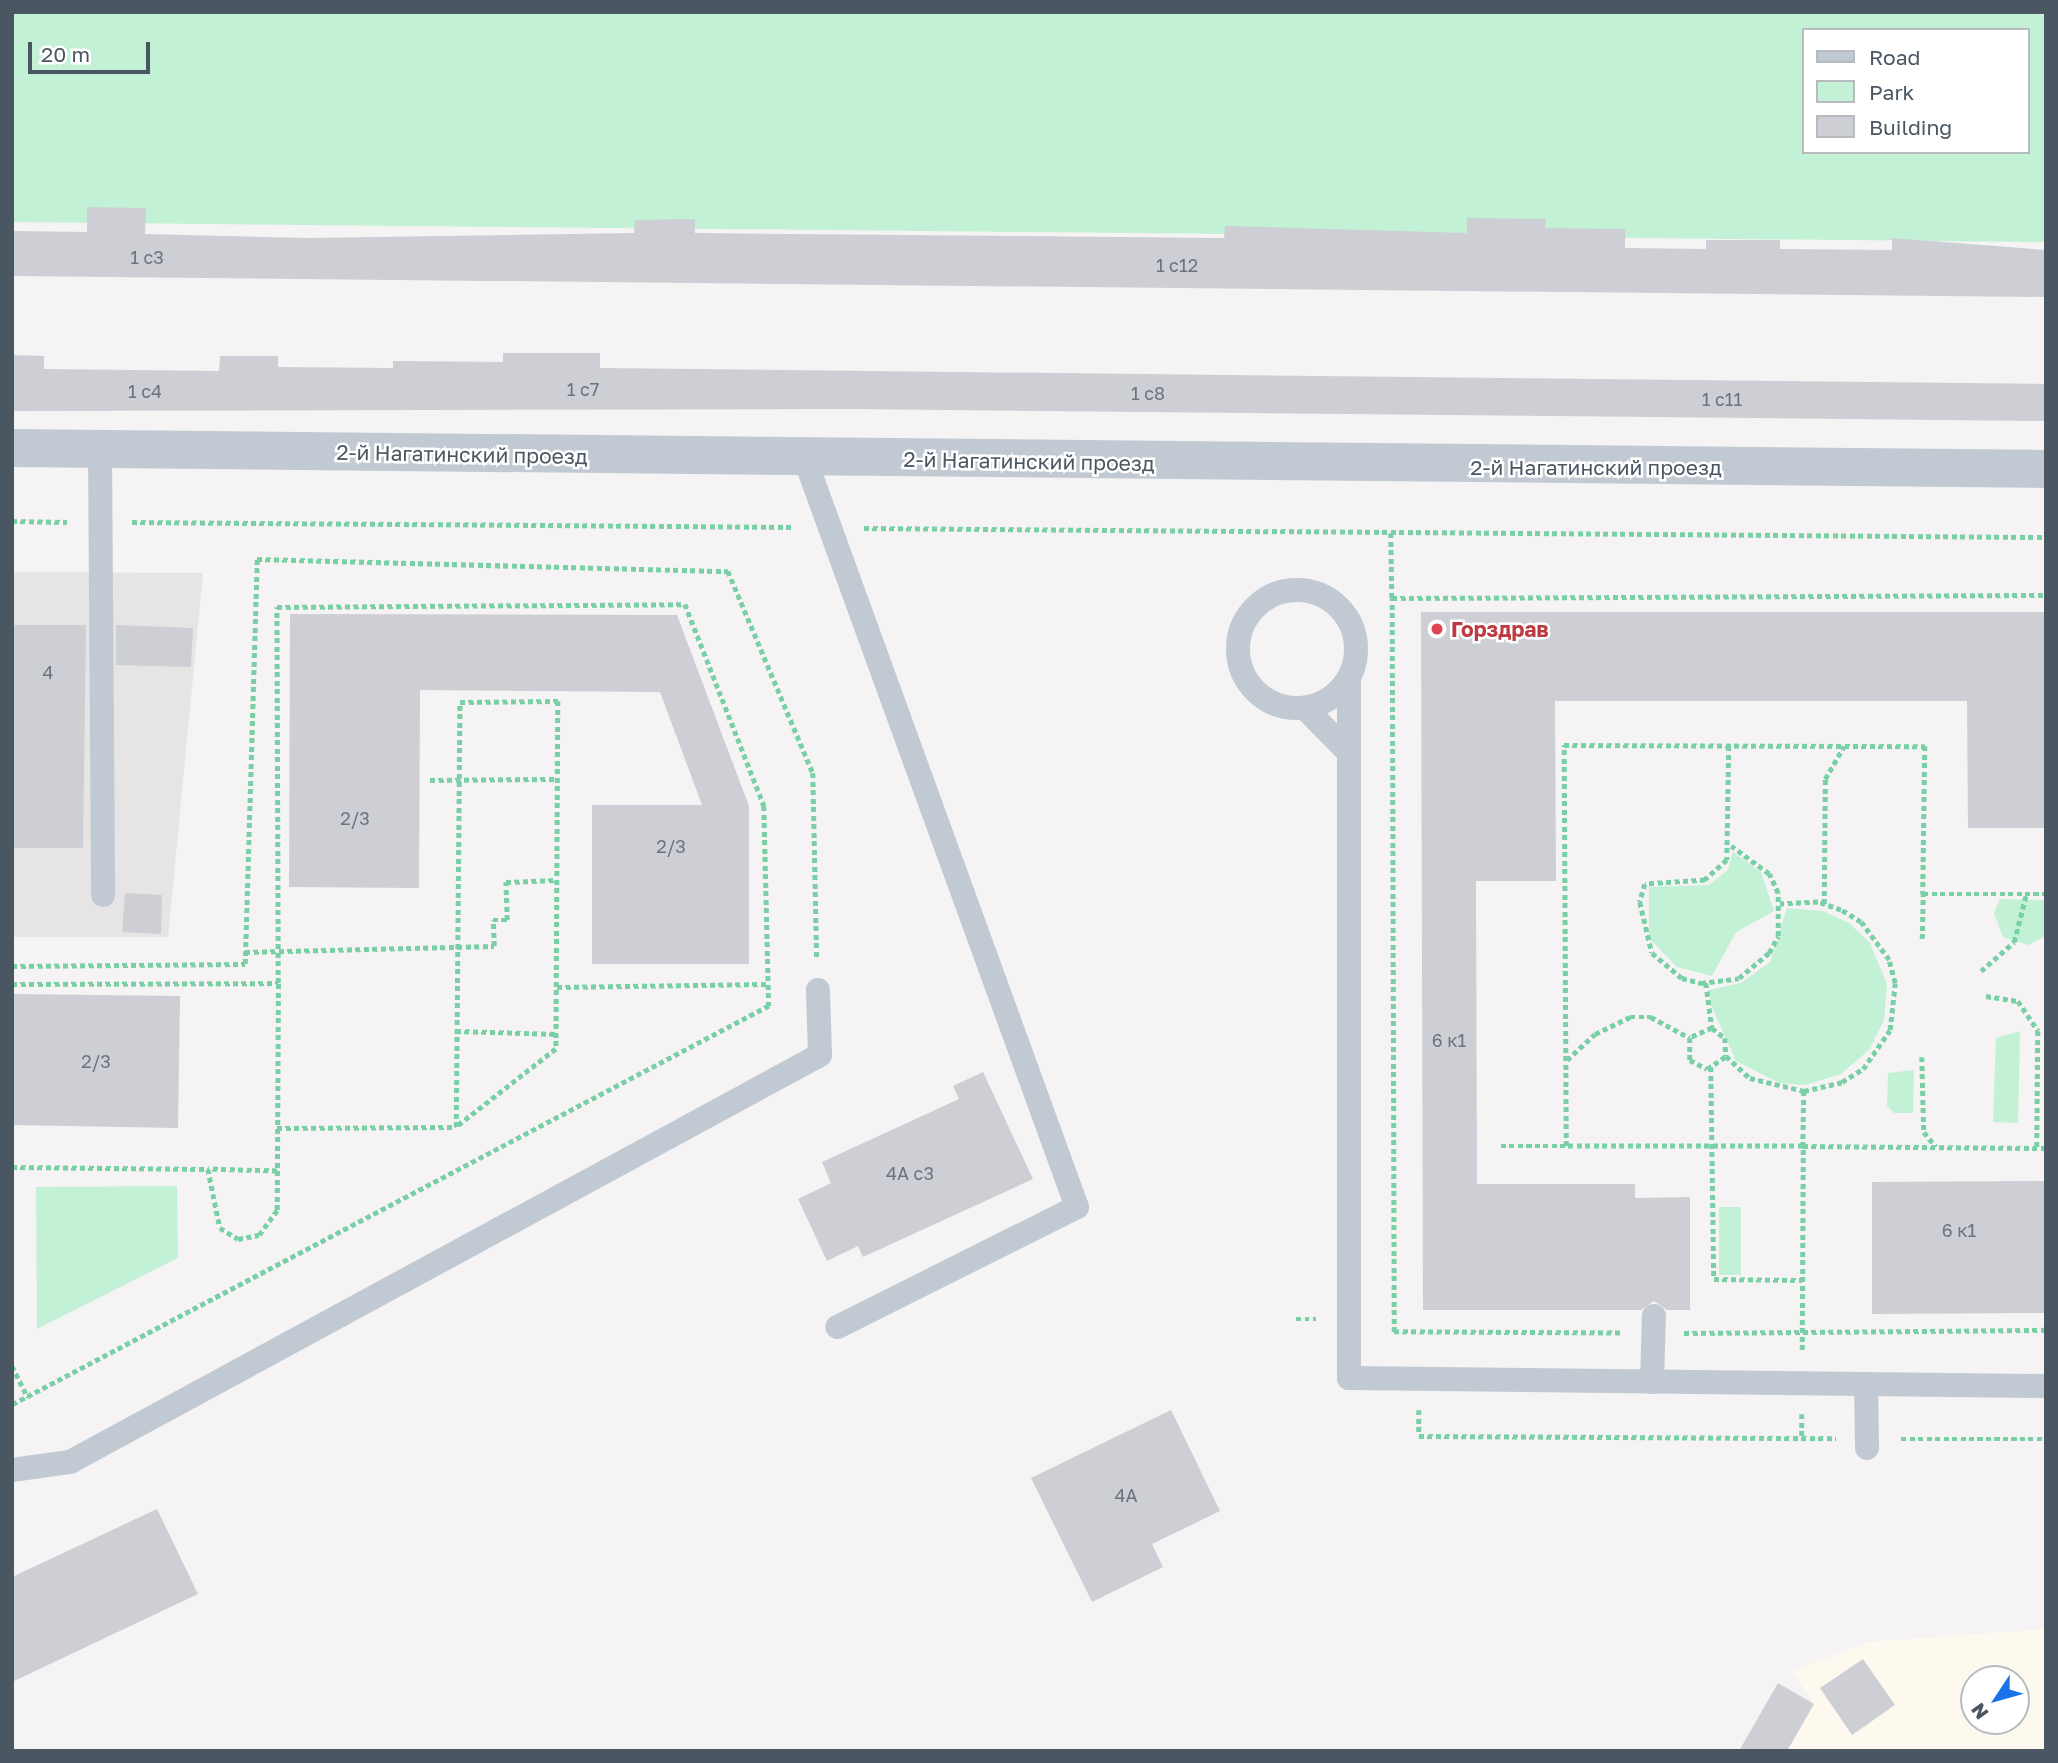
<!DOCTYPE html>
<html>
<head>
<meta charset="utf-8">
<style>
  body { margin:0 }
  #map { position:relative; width:2058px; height:1763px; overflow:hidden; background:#f5f3f3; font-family:"Golos Text",sans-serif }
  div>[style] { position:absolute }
  .commercial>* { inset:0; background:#fdf9ef }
  .education>* { inset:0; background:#e6e4e5 }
  .green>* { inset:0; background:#c3f1d5 }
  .building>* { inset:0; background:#cdcfd5 }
  .path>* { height:4.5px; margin-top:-2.25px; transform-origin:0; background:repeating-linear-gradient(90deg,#7ad0a6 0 5px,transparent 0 8.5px) }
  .service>* { height:24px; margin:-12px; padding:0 12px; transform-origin:12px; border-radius:12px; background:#c1cad2 }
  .service>.ring { margin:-12px; padding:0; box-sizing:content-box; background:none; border:24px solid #c1cad2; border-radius:50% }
  .minor>* { height:38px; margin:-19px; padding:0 19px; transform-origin:19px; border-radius:19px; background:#c1cad2 }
  .dots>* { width:19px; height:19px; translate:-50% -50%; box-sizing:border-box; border:4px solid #fff; border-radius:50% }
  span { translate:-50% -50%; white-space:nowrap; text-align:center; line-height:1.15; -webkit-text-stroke:5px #fff; paint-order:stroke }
  .number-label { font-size:18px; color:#6b747e }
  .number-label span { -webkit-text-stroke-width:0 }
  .street-label { font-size:21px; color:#4a5661 }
  .health-label { font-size:21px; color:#be3a42; font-weight:700 }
  .left { translate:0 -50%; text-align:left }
  .frame { position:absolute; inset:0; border:14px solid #4a5661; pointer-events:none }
  .legend { position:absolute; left:1802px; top:28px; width:228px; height:126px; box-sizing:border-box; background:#fff; border:2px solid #b7bbc0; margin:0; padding:9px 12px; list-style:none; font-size:21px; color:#4a5661 }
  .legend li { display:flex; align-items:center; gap:14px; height:35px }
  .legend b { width:35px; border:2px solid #b7bbc0 }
  .north { position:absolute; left:1960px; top:1665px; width:70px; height:70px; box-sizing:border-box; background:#fff; border:2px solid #b7bbc0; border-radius:50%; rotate:234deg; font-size:19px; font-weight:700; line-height:28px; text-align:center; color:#4a5661 }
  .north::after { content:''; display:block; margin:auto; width:24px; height:32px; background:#1a73e8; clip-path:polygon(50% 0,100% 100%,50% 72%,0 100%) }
  .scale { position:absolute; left:28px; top:42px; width:122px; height:32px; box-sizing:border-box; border:4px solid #4a5661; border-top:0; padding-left:9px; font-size:21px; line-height:24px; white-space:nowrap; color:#4a5661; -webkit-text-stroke:5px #fff; paint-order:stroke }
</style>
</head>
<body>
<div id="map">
  <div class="commercial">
    <div style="clip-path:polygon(evenodd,2046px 1629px,2046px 1751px,1787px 1751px,1814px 1704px,1793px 1671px,1868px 1642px,2046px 1629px,1974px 1679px,2016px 1679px,2016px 1721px,1974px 1721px,1974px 1679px)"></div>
  </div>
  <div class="education">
    <div style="clip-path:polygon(12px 572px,203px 573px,168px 937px,12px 937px)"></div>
  </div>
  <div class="green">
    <div style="clip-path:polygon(evenodd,12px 12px,2046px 12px,2046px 242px,12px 222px,12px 12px,1804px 30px,2028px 30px,2028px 152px,1804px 152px,1804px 30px)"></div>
    <div style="clip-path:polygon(1733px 852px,1761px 872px,1774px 911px,1736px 932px,1712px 976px,1677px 967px,1649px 938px,1649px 887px,1709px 885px,1728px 870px)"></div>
    <div style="clip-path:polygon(2000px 899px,2046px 900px,2046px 936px,2028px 945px,2003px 937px,1994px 913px)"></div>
    <div style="clip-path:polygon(1787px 908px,1823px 911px,1849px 923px,1870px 943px,1887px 984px,1884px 1020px,1870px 1049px,1841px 1074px,1805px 1085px,1779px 1083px,1736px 1061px,1710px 1003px,1709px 990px,1741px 983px,1770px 962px)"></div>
    <div style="clip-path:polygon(2020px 1031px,2018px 1123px,1993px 1122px,1996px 1038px)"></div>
    <div style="clip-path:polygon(1914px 1070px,1913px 1113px,1894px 1113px,1887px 1106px,1888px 1073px)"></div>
    <div style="clip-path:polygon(177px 1186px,178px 1258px,37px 1329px,36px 1187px)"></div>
    <div style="clip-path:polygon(1719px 1207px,1741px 1207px,1741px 1275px,1719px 1275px)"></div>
  </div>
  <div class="building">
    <div style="clip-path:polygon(87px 207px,146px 208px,145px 234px,309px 238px,634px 233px,635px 220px,695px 219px,695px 233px,1224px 238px,1225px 226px,1467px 233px,1467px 218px,1546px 219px,1545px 228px,1625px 229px,1625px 248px,1706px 249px,1706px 240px,1780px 240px,1780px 249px,1892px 250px,1892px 238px,2046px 250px,2046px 297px,12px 276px,12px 231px,87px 232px)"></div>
    <div style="clip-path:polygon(503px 353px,600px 353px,600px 368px,2046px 384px,2046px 421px,852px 409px,12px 411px,12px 355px,44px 356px,44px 369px,219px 371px,220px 356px,278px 356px,278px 367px,393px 368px,393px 361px,503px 362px)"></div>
    <div style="clip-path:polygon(1421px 612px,2046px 612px,2046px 828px,1968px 828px,1967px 701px,1555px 701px,1556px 881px,1476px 881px,1477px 1184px,1635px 1184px,1635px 1198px,1690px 1197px,1690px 1310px,1667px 1310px,1654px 1301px,1641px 1310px,1423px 1310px)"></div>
    <div style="clip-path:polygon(290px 614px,677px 615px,749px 806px,749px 964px,592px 964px,592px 805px,702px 805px,660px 692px,420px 690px,419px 888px,289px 887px)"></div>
    <div style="clip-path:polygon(12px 625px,86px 625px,83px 848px,12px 848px)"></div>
    <div style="clip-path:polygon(116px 625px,193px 628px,191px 667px,116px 665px)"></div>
    <div style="clip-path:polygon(125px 893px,162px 895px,161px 934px,122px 932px)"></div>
    <div style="clip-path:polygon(12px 994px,180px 996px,178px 1128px,12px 1125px)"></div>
    <div style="clip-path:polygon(983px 1072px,1033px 1179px,863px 1257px,858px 1246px,827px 1261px,798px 1199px,831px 1183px,822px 1162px,959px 1099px,953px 1086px)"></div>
    <div style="clip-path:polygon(2046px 1181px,2046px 1313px,1872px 1314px,1872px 1182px)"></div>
    <div style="clip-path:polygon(1171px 1410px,1220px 1511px,1152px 1544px,1163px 1567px,1092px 1602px,1031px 1478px)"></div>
    <div style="clip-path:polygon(157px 1509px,198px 1594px,12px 1682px,12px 1577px)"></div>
    <div style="clip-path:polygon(1863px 1659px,1895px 1705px,1852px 1735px,1820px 1688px)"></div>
    <div style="clip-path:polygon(1778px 1683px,1814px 1704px,1787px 1751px,1739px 1751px)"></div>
  </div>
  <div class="path">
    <div style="left:12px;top:521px;width:55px;rotate:1deg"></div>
    <div style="left:132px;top:522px;width:663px;rotate:0.43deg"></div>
    <div style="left:864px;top:528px;width:1182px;rotate:0.44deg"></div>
    <div style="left:1391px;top:533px;width:65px;rotate:89.1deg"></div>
    <div style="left:1729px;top:746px;width:114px;rotate:91deg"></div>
    <div style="left:1727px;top:860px;width:30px;rotate:138deg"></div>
    <div style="left:1705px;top:880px;width:60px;rotate:176.2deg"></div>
    <div style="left:1645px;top:884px;width:19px;rotate:106deg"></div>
    <div style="left:1640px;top:902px;width:52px;rotate:76.8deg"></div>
    <div style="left:1652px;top:953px;width:39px;rotate:40deg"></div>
    <div style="left:1682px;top:978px;width:20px;rotate:15deg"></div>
    <div style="left:1701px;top:983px;width:38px;rotate:-7deg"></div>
    <div style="left:1739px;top:978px;width:39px;rotate:-40deg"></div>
    <div style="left:1769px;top:953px;width:19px;rotate:-62deg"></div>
    <div style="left:1778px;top:936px;width:43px;rotate:-90deg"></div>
    <div style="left:1778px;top:893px;width:21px;rotate:-115deg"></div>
    <div style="left:1769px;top:874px;width:47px;rotate:-143.6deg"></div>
    <div style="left:430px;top:780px;width:127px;rotate:-0.5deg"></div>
    <div style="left:1824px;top:904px;width:125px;rotate:-89.5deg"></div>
    <div style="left:1825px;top:779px;width:38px;rotate:-60deg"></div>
    <div style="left:1922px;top:939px;width:45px;rotate:-88.7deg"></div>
    <div style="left:245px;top:952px;width:249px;rotate:-1.4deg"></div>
    <div style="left:494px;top:946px;width:26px;rotate:-92deg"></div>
    <div style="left:493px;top:920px;width:14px"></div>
    <div style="left:507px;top:920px;width:38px;rotate:-92deg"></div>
    <div style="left:506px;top:882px;width:51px;rotate:-2.2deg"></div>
    <div style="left:12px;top:966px;width:233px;rotate:-0.5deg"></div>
    <div style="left:245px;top:964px;width:405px;rotate:-88.3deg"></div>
    <div style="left:257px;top:559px;width:471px;rotate:1.5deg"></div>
    <div style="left:728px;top:571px;width:219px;rotate:67.2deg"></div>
    <div style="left:813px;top:773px;width:185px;rotate:88.8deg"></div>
    <div style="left:1981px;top:971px;width:44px;rotate:-41.3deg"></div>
    <div style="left:2014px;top:942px;width:49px;rotate:-75.7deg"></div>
    <div style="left:1706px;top:983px;width:45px;rotate:82.4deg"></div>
    <div style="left:1712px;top:1028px;width:16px;rotate:38deg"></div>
    <div style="left:1725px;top:1038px;width:18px;rotate:87deg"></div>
    <div style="left:1726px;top:1056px;width:33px;rotate:43deg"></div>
    <div style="left:1750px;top:1078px;width:56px;rotate:13.5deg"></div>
    <div style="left:1804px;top:1091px;width:39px;rotate:-13deg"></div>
    <div style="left:1842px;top:1082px;width:25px;rotate:-32deg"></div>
    <div style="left:1863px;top:1069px;width:47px;rotate:-55.3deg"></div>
    <div style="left:1890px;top:1030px;width:47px;rotate:-83.9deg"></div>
    <div style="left:1895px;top:983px;width:24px;rotate:-105deg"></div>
    <div style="left:1889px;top:960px;width:47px;rotate:-126.4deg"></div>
    <div style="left:1861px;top:922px;width:23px;rotate:-149deg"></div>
    <div style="left:1841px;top:910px;width:24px;rotate:-161deg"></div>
    <div style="left:1818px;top:902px;width:38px;rotate:177deg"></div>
    <div style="left:12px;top:984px;width:266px;rotate:-0.2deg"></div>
    <div style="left:278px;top:983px;width:376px;rotate:-90.2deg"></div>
    <div style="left:277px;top:607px;width:408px;rotate:-0.4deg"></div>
    <div style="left:685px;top:604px;width:217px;rotate:68.6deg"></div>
    <div style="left:764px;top:806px;width:200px;rotate:88.6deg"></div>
    <div style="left:769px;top:1006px;width:856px;rotate:152.21deg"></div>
    <div style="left:557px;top:987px;width:212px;rotate:-0.8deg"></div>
    <div style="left:1986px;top:996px;width:32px;rotate:9deg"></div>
    <div style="left:2018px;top:1001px;width:36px;rotate:56deg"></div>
    <div style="left:2038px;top:1031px;width:117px;rotate:90.5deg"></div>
    <div style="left:1712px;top:1028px;width:24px;rotate:156deg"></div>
    <div style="left:1690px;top:1038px;width:22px;rotate:90deg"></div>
    <div style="left:1690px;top:1060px;width:19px;rotate:28deg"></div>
    <div style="left:1707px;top:1069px;width:23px;rotate:-34deg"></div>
    <div style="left:456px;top:1031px;width:100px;rotate:1.7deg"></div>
    <div style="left:1922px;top:1057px;width:75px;rotate:88.5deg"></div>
    <div style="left:1924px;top:1132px;width:19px;rotate:51deg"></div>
    <div style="left:1567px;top:1060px;width:38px;rotate:-43deg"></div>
    <div style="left:1595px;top:1034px;width:39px;rotate:-26deg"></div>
    <div style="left:1630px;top:1017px;width:21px"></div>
    <div style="left:1651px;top:1017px;width:44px;rotate:28.3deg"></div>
    <div style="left:1711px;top:1067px;width:212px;rotate:89.2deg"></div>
    <div style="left:1714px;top:1279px;width:88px;rotate:0.7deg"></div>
    <div style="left:1804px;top:1091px;width:55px;rotate:91deg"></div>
    <div style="left:1803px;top:1146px;width:237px;rotate:180deg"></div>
    <div style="left:1566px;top:1146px;width:401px;rotate:-90.3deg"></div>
    <div style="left:1564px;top:745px;width:361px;rotate:0.2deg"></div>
    <div style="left:1925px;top:746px;width:148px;rotate:90.8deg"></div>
    <div style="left:1923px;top:894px;width:123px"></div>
    <div style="left:277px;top:1128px;width:179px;rotate:-0.3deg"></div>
    <div style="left:456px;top:1127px;width:425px;rotate:-89.5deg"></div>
    <div style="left:460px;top:702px;width:98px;rotate:-0.6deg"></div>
    <div style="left:558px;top:701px;width:348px;rotate:90.3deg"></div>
    <div style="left:556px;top:1049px;width:127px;rotate:142deg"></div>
    <div style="left:1501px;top:1146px;width:65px"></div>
    <div style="left:12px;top:1167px;width:196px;rotate:0.6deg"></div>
    <div style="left:277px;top:1171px;width:69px;rotate:-178.3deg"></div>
    <div style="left:208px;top:1169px;width:60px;rotate:78.5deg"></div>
    <div style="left:220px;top:1228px;width:21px;rotate:31deg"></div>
    <div style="left:238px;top:1239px;width:21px;rotate:-11deg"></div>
    <div style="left:259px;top:1235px;width:31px;rotate:-54deg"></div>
    <div style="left:277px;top:1210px;width:227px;rotate:-89.7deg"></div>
    <div style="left:1296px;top:1319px;width:20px"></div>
    <div style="left:1620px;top:1333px;width:226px;rotate:-179.7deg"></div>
    <div style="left:1394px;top:1332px;width:734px;rotate:-90.16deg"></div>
    <div style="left:1392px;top:598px;width:654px;rotate:-0.26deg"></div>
    <div style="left:1684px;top:1333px;width:362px;rotate:-0.5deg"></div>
    <div style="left:1802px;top:1350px;width:204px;rotate:-89.7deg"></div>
    <div style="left:1803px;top:1146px;width:243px;rotate:0.5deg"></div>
    <div style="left:12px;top:1366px;width:35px;rotate:63deg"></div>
    <div style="left:1419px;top:1410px;width:26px;rotate:90deg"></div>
    <div style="left:1419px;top:1436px;width:417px;rotate:0.3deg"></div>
    <div style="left:1802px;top:1414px;width:24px;rotate:90deg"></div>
    <div style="left:1901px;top:1439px;width:145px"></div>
  </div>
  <div class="service">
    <div style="left:100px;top:449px;width:446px;rotate:89.6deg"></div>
    <div style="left:805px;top:459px;width:796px;rotate:70.02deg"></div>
    <div style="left:1077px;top:1207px;width:268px;rotate:153.4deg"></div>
    <div class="ring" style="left:1238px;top:590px;width:94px;height:94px"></div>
    <div style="left:1349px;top:678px;width:700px;rotate:90deg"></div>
    <div style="left:1349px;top:1378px;width:697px;rotate:0.66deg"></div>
    <div style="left:1305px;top:708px;width:63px;rotate:45.6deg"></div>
    <div style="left:1652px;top:1382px;width:66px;rotate:-88.3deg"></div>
    <div style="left:1866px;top:1384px;width:64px;rotate:89.1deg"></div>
    <div style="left:12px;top:1470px;width:59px;rotate:-7.9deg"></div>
    <div style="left:70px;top:1462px;width:853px;rotate:-28.49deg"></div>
    <div style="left:820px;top:1055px;width:65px;rotate:-91.8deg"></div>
  </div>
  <div class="minor">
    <div style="left:12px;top:448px;width:2034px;rotate:0.59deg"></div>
  </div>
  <div class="dots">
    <div style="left:1437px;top:629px;background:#e0444e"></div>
  </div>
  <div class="number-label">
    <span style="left:147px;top:257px">1 с3</span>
    <span style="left:1177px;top:265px">1 с12</span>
    <span style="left:583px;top:389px">1 с7</span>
    <span style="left:145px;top:391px">1 с4</span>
    <span style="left:1148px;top:393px">1 с8</span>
    <span style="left:1722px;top:399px">1 с11</span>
    <span style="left:48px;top:672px">4</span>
    <span style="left:355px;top:818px">2/3</span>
    <span style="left:671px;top:846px">2/3</span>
    <span style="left:1449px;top:1040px">6 к1</span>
    <span style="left:96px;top:1061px">2/3</span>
    <span style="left:910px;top:1173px">4А с3</span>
    <span style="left:1959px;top:1230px">6 к1</span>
    <span style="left:1126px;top:1495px">4А</span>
  </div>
  <div class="street-label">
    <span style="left:462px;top:454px;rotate:1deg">2-й Нагатинский проезд</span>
    <span style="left:1029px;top:461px;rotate:1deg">2-й Нагатинский проезд</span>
    <span style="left:1596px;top:467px">2-й Нагатинский проезд</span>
  </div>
  <div class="health-label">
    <span class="left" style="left:1451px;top:629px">Горздрав</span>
  </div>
  <div class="frame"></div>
  <ul class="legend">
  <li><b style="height:9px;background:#c1cad2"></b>Road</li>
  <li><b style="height:19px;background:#c3f1d5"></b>Park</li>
  <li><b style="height:19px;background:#cdcfd5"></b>Building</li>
  </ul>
  <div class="north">N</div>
  <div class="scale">20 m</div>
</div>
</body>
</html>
